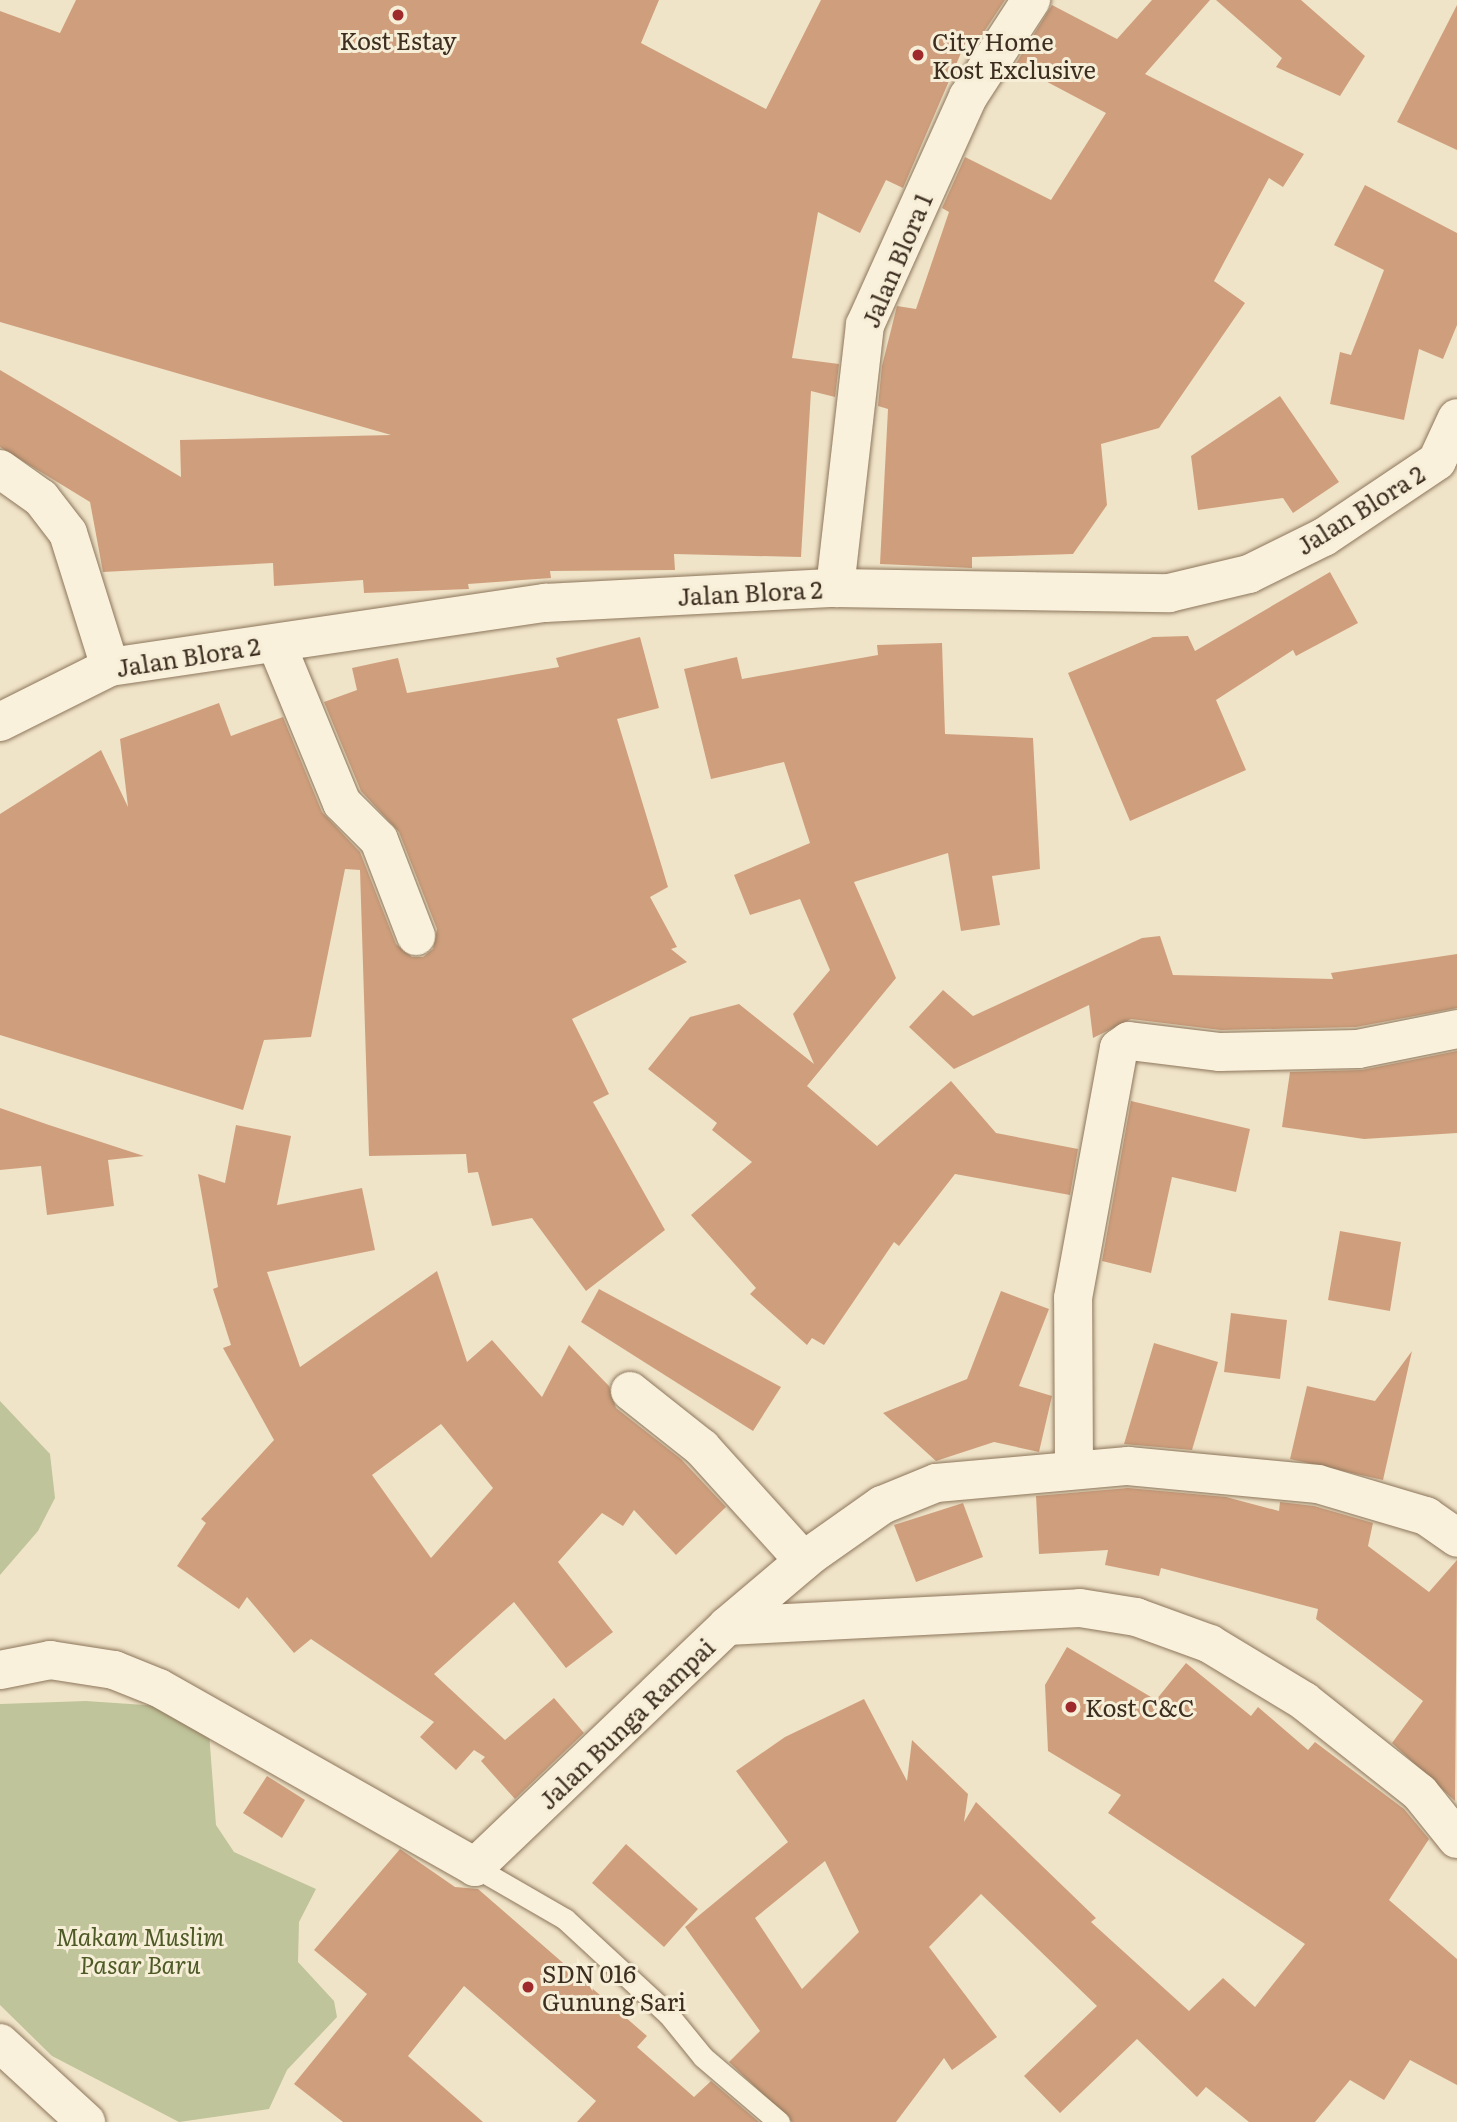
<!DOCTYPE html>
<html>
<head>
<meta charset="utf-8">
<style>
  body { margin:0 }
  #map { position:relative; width:1457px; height:2122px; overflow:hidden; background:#f0e4c8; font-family:Literata,serif }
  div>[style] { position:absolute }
  .cemetery>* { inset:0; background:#bfc49a }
  .building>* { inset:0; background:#cf9f7d }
  .roads { filter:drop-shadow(0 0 2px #8d765c) drop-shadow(0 0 2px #8d765c) }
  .lane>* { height:21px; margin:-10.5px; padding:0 10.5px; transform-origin:10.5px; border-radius:10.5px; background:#faf1dc }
  .street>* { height:38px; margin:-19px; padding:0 19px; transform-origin:19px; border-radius:19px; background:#faf1dc }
  .dots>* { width:19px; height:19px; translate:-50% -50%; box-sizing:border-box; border:4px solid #f7eed8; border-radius:50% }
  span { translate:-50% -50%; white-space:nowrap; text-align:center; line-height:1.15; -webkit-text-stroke:6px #f7eed8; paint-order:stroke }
  .poi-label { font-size:24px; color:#3d2e20 }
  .left { translate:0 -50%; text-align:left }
  .street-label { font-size:24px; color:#3d2e20 }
  .park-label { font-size:24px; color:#4d5a26; font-style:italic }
</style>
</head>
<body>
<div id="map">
  <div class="cemetery">
    <div style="clip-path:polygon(0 1401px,50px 1454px,55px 1498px,38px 1531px,0 1575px)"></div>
    <div style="clip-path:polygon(86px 1701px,174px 1707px,208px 1719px,216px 1825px,234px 1852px,316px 1889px,299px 1922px,298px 1962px,334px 2001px,337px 2017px,287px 2070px,269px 2109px,179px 2122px,52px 2056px,0 2005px,0 1704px)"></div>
  </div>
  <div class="building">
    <div style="clip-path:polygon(76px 0,659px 0,641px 43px,766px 109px,821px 0,1005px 0,976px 44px,967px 39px,903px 188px,886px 180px,860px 233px,818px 212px,792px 358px,839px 364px,835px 397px,811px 391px,801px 557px,674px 554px,675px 570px,550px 571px,551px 578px,468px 584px,469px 589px,364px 593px,363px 580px,274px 586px,273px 563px,103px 572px,90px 502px,0 447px,0 370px,181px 477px,180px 440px,391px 435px,0 322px,0 11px,60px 33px)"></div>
    <div style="clip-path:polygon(1152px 0,1210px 0,1145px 74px,1304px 154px,1283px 187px,1269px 178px,1214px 281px,1245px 303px,1159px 428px,1101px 444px,1107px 505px,1073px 554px,972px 557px,972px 568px,880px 564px,888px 409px,878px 406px,882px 366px,897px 306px,916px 309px,949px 212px,942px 208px,965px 157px,1051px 200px,1106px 113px,1015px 65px,1052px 5px,1117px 39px)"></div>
    <div style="clip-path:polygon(1216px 0,1301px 0,1365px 56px,1340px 96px,1276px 67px,1282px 58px)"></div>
    <div style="clip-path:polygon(1457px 5px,1457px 150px,1397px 122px)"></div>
    <div style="clip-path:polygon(1365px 185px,1457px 233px,1457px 325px,1443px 359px,1419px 349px,1404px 420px,1330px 404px,1340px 352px,1351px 355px,1384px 270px,1334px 245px)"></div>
    <div style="clip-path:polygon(1280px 396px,1339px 482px,1293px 513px,1283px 498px,1198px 510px,1191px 456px)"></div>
    <div style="clip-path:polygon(1330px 572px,1358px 623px,1296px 656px,1293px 650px,1216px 700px,1246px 770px,1130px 821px,1068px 673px,1153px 637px,1188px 636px,1195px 651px)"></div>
    <div style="clip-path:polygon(640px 637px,659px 708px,617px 719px,668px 887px,650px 897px,677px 947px,671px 949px,687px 962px,572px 1019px,609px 1094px,593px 1102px,665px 1230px,586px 1291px,532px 1218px,492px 1226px,478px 1172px,468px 1173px,466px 1154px,369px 1156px,360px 870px,345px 869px,311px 1037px,264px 1040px,243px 1110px,0 1035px,0 814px,101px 750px,128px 807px,120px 739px,219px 703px,231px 736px,283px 717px,322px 812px,360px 852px,396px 944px,412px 957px,423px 957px,433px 949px,437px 929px,399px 832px,361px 791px,324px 702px,357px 690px,352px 668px,398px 658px,407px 693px,559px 667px,556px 658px)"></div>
    <div style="clip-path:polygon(942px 643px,945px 734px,1033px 738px,1040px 869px,992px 876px,1000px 925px,961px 931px,948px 853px,854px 882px,896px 978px,807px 1086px,877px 1146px,951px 1081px,996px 1133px,1078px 1149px,1070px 1195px,955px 1174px,899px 1246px,894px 1242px,824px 1345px,812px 1338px,807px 1345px,750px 1294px,756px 1288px,691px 1215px,752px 1162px,712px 1130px,717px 1123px,648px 1069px,690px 1017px,739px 1004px,814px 1064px,793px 1014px,830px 970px,800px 899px,750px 915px,734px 875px,810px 843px,784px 762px,711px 779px,684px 669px,737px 657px,742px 679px,878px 655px,877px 645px)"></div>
    <div style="clip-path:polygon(1160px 936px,1173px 975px,1333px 979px,1331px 973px,1457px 954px,1457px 1008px,1356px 1027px,1221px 1030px,1131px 1019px,1093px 1038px,1089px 1005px,954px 1069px,909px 1027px,943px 990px,973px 1016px,1142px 938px)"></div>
    <div style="clip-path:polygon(1457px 1051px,1457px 1133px,1364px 1139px,1282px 1127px,1290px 1072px,1362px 1070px)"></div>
    <div style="clip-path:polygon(1131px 1101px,1250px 1129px,1236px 1192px,1172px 1177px,1151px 1273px,1102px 1261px)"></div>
    <div style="clip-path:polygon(0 1108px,49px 1125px,144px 1156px,108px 1160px,114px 1206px,47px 1215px,41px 1166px,0 1170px)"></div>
    <div style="clip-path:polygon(evenodd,236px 1125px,291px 1136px,277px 1205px,362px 1188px,375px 1250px,267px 1272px,300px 1367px,437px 1271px,467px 1362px,492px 1340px,542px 1397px,569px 1345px,609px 1386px,616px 1408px,681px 1459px,726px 1507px,676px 1555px,634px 1510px,623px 1526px,602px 1513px,558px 1562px,613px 1632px,566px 1668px,514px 1602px,434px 1674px,505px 1740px,554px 1698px,584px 1733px,515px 1799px,481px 1761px,485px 1757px,474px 1750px,456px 1770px,420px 1737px,434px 1722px,311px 1639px,294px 1653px,247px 1597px,239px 1609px,177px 1566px,206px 1523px,201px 1519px,274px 1440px,223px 1348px,231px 1345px,213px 1289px,218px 1287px,198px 1174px,225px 1183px,236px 1125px,441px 1424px,493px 1488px,431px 1558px,372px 1475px,441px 1424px)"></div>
    <div style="clip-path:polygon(1340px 1231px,1401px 1242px,1390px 1311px,1328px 1300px)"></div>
    <div style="clip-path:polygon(599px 1289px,781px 1387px,753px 1431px,581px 1322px)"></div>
    <div style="clip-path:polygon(1001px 1291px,1049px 1309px,1019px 1386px,1052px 1396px,1039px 1452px,994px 1442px,936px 1461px,883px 1413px,967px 1379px)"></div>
    <div style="clip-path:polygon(1231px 1313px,1287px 1320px,1280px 1379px,1224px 1372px)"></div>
    <div style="clip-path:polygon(1154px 1343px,1218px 1362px,1192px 1450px,1124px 1444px)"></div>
    <div style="clip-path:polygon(1412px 1351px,1383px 1480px,1290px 1459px,1307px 1386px,1375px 1401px)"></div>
    <div style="clip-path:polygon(1128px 1488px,1226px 1497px,1279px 1511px,1280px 1502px,1314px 1506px,1373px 1523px,1368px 1546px,1429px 1592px,1457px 1560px,1455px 1801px,1392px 1743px,1423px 1701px,1316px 1619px,1318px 1609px,1161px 1568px,1159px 1576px,1105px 1565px,1108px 1550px,1039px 1554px,1036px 1496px)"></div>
    <div style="clip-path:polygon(963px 1503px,983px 1557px,916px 1582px,894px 1525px)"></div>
    <div style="clip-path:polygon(evenodd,1067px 1647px,1156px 1700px,1186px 1663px,1251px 1716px,1258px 1707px,1308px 1750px,1315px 1742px,1404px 1809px,1429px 1839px,1389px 1900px,1457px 1959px,1457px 2085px,1410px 2060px,1384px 2100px,1350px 2080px,1315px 2122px,1249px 2122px,1206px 2087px,1197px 2097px,1137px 2039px,1060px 2113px,1024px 2076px,1097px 2006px,981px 1894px,929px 1947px,997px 2037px,952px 2070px,944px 2058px,896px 2122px,792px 2122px,729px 2062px,760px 2031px,685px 1927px,788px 1842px,736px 1771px,785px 1737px,864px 1699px,907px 1781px,912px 1740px,968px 1794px,964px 1822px,976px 1802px,1096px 1918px,1091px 1922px,1189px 2011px,1223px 1978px,1255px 2007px,1305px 1944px,1108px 1813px,1121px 1795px,1048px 1751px,1045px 1685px,1067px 1647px,825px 1861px,859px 1932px,802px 1989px,755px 1918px,825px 1861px)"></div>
    <div style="clip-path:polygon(267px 1776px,305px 1800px,282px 1838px,243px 1813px)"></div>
    <div style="clip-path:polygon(626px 1844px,698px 1909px,664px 1947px,592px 1883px)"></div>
    <div style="clip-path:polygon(400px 1849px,455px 1887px,478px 1889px,647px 2036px,637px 2047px,694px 2097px,711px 2081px,759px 2122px,577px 2122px,596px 2101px,464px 1986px,408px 2056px,483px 2122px,343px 2122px,294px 2084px,367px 1994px,314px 1950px)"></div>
  </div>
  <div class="roads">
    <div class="lane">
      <div style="left:475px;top:1867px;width:104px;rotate:30deg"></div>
      <div style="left:565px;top:1919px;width:140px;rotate:42.7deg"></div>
      <div style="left:668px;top:2014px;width:55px;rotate:50.9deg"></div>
      <div style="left:703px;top:2057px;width:100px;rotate:40.5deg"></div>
    </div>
    <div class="street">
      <div style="left:0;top:469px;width:50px;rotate:35.3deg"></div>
      <div style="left:41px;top:498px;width:44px;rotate:52.4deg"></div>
      <div style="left:68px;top:533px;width:140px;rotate:72.6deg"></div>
      <div style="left:835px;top:588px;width:265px;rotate:-83.5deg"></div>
      <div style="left:865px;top:325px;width:250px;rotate:-65.7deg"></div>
      <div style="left:968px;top:97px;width:116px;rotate:-57deg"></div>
      <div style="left:276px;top:643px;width:173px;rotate:67.6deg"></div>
      <div style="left:342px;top:803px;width:52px;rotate:45deg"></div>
      <div style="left:379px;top:840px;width:103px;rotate:68.9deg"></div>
      <div style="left:0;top:722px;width:123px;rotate:-26.6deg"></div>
      <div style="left:110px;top:667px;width:440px;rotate:-8.4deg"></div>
      <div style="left:545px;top:603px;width:290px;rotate:-3deg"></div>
      <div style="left:835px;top:588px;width:334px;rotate:0.9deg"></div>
      <div style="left:1169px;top:593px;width:82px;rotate:-13.4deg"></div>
      <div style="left:1249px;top:574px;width:84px;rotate:-26.3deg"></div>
      <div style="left:1324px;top:537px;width:136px;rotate:-33.9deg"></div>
      <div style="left:1437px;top:461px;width:47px;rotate:-65.1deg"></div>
      <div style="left:630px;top:1391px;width:92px;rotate:38.4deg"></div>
      <div style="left:702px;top:1448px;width:152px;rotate:47.9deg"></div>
      <div style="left:1074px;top:1469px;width:171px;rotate:-90.3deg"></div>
      <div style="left:1073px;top:1298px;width:254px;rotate:-79.6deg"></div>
      <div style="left:1119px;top:1048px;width:12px;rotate:-35deg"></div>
      <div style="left:1129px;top:1041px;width:92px;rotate:6.9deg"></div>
      <div style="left:1220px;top:1052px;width:138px;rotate:-1.2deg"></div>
      <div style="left:1358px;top:1049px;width:101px;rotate:-11.4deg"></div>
      <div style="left:727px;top:1626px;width:353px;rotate:-2.9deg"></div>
      <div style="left:1080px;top:1608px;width:57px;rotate:9.1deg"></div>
      <div style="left:1136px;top:1617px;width:79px;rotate:20deg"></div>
      <div style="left:1210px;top:1644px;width:110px;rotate:31.2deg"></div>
      <div style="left:1304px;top:1701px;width:148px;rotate:38.4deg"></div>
      <div style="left:1420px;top:1793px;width:59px;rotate:51.2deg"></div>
      <div style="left:0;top:1670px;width:51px;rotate:-11.3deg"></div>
      <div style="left:50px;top:1660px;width:65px;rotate:8.9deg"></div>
      <div style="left:114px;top:1670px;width:48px;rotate:21.8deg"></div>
      <div style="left:159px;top:1688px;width:363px;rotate:29.5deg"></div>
      <div style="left:475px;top:1867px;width:349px;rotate:-43.7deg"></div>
      <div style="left:727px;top:1626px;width:110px;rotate:-40.2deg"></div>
      <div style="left:811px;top:1555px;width:87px;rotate:-35.2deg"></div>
      <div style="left:882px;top:1505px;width:58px;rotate:-22.2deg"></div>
      <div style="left:936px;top:1483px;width:193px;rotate:-5.1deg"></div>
      <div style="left:1128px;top:1466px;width:191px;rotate:5.4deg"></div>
      <div style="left:1318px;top:1484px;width:113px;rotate:16.5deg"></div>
      <div style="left:1426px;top:1516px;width:38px;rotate:35deg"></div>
      <div style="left:0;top:2043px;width:117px;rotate:42.6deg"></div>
    </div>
  </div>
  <div class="dots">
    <div style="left:398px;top:15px;background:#9e2a2b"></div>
    <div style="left:918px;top:55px;background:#9e2a2b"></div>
    <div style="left:1071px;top:1707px;background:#9e2a2b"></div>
    <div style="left:528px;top:1987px;background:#9e2a2b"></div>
  </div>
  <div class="poi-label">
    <span style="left:398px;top:40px">Kost Estay</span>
    <span class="left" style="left:932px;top:55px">City Home<br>Kost Exclusive</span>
    <span class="left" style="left:1085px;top:1707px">Kost C&amp;C</span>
    <span class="left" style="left:542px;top:1987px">SDN 016<br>Gunung Sari</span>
  </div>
  <div class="street-label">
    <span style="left:896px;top:260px;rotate:-67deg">Jalan Blora 1</span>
    <span style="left:1360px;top:509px;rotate:-32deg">Jalan Blora 2</span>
    <span style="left:750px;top:592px;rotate:-3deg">Jalan Blora 2</span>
    <span style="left:188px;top:656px;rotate:-9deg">Jalan Blora 2</span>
    <span style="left:626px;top:1723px;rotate:-44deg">Jalan Bunga Rampai</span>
  </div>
  <div class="park-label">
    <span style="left:140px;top:1950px">Makam Muslim<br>Pasar Baru</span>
  </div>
</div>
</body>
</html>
